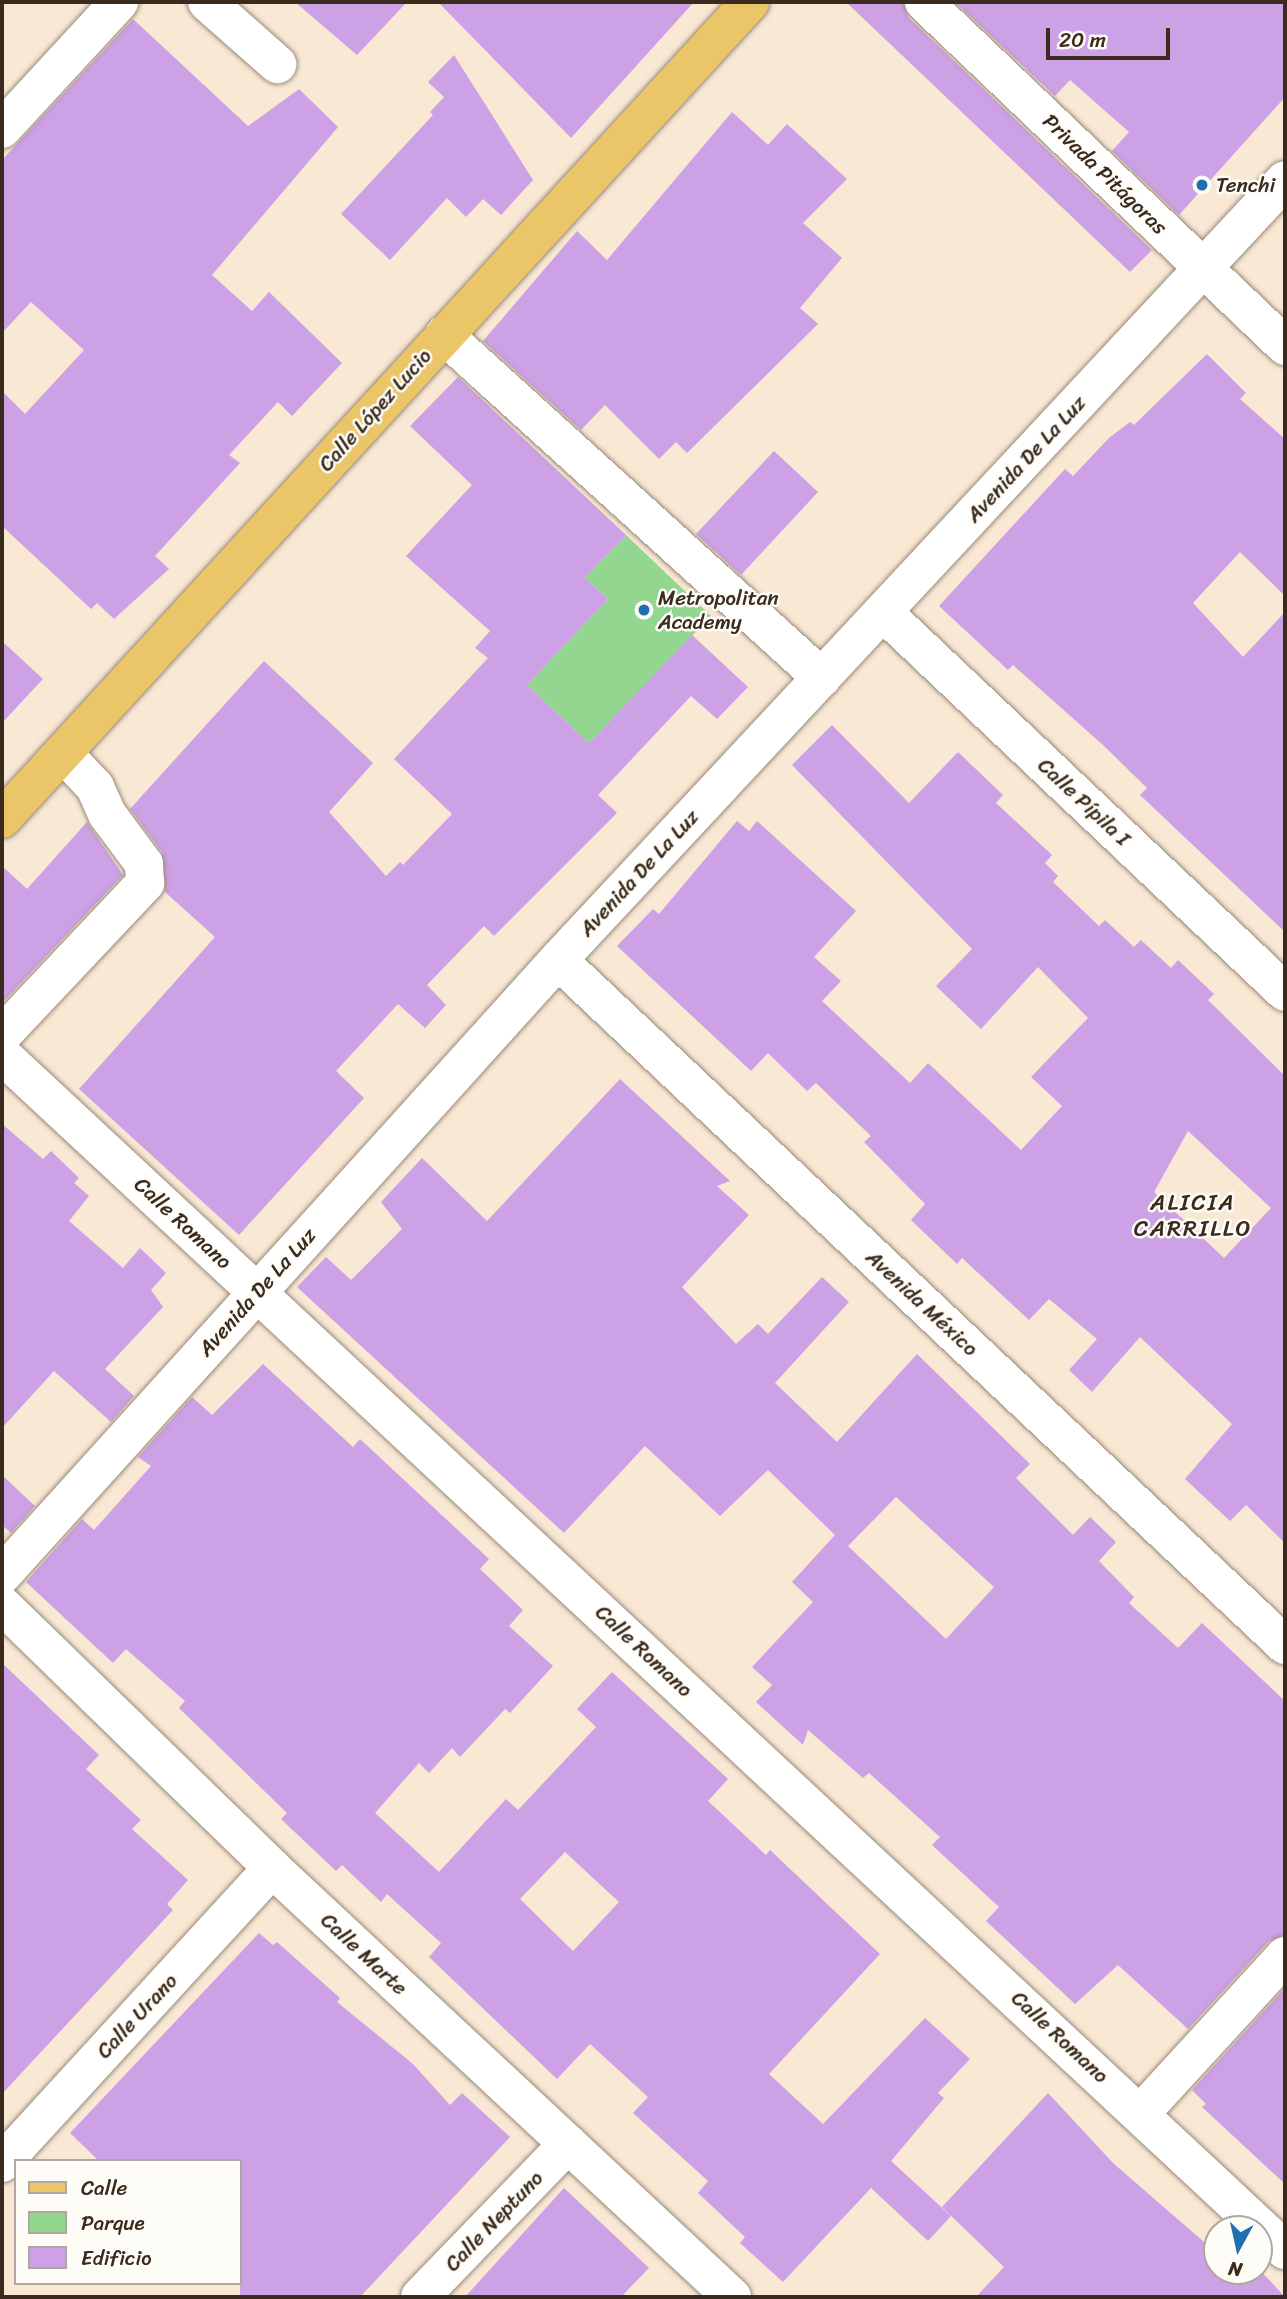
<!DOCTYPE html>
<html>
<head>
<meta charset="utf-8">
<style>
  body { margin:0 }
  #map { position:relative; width:1287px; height:2299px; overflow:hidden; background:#f8e8d4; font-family:Sriracha,sans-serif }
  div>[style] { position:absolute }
  .green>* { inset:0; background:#92d68f }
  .building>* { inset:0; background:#cca1e5 }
  .roads { filter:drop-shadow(0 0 2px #9a8979) drop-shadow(0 0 2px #9a8979) }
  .minor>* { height:38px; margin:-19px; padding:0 19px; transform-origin:19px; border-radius:19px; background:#fff }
  .major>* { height:38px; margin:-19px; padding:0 19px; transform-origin:19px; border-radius:19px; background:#ebc669 }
  .dots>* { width:19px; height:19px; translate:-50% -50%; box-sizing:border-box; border:4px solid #fdfcf7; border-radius:50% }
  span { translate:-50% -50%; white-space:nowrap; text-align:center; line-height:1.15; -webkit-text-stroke:5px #fdfcf7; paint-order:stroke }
  .street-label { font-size:21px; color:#3b2a1e }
  .poi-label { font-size:21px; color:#3b2a1e }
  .left { translate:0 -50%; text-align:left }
  .neighbourhood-label { font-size:23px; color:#3b2a1e; letter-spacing:2px }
  .frame { position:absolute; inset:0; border:4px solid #3b2a1e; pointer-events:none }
  .legend { position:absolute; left:14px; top:2159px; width:228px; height:126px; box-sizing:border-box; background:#fdfcf7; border:2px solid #afa8a0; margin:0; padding:9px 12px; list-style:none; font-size:21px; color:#3b2a1e }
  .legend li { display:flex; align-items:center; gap:14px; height:35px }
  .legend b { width:35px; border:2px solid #afa8a0 }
  .north { position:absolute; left:1203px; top:2215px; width:70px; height:70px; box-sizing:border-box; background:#fdfcf7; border:2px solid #afa8a0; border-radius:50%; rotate:188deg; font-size:19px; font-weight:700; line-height:28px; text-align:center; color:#3b2a1e }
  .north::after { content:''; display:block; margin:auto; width:24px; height:32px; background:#1f6fb2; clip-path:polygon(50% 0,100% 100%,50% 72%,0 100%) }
  .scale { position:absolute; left:1046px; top:28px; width:124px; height:32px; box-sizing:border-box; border:4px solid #3b2a1e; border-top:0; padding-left:9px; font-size:21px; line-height:24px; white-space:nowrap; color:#3b2a1e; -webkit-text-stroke:5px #fdfcf7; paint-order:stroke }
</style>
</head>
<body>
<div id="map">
  <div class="green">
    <div style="clip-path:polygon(626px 535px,711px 616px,589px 743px,527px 685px,608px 599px,585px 578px)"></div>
  </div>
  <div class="building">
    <div style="clip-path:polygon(295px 2px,407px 2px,357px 55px)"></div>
    <div style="clip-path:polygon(438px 2px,694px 2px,571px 138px)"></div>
    <div style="clip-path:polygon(846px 2px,903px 2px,909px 18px,1152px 250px,1130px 272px)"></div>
    <div style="clip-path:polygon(955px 2px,1285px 2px,1285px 97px,1179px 215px,1112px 151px,1129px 132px,1070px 80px,1055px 96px)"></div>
    <div style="clip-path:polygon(133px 19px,248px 126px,299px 89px,338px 127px,212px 275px,252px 311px,269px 292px,342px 363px,292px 416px,278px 402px,229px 455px,240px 463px,155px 556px,169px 569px,114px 619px,97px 603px,91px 609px,2px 526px,2px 391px,25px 414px,84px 350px,31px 302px,2px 333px,2px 160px)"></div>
    <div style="clip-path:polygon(454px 55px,533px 180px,501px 215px,483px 199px,466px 217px,447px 198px,390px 260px,341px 214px,433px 115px,430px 112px,444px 97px,428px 82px)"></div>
    <div style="clip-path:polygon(732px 112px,768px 145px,787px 124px,847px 179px,803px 223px,842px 258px,800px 308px,818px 324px,687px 453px,676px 442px,659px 459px,605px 405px,581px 430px,483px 341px,577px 231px,607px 260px)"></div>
    <div style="clip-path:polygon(1207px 354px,1246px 393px,1240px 399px,1285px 439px,1285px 596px,1240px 552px,1193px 603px,1243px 657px,1285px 612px,1285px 932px,1140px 795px,1147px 788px,1103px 745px,1013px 665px,1008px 670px,939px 606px,1065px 469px,1073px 476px,1109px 438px,1130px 422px,1134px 425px)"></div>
    <div style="clip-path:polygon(458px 377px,626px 535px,585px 578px,608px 599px,527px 685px,589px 743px,692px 635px,748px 687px,717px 719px,691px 696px,598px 795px,617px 813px,494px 936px,484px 926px,427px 985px,446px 1005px,425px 1028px,398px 1004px,336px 1071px,364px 1098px,239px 1235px,79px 1089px,215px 937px,165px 892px,162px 852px,130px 809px,264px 661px,373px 763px,329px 812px,386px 876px,400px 862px,403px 865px,452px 814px,394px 759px,488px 658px,475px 648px,490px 631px,406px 556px,472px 485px,410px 426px)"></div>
    <div style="clip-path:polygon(774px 451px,818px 492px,741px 575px,696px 534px)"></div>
    <div style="clip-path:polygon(2px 641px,43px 679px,2px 723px)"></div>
    <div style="clip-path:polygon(evenodd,832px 725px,909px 803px,958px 752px,1003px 795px,996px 803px,1052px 855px,1045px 863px,1058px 876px,1053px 882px,1099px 926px,1105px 920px,1134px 947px,1141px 940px,1171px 968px,1178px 960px,1214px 994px,1208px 1000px,1285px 1076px,1285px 1543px,1246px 1505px,1230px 1521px,1185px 1479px,1232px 1424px,1140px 1337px,1092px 1392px,1069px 1370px,1097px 1339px,1049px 1299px,1029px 1320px,962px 1258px,957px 1264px,911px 1220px,925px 1204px,864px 1142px,871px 1136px,816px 1083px,807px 1091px,768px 1053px,751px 1071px,617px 946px,653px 909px,659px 914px,737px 821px,749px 831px,757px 821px,856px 911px,814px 957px,841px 981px,822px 1001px,910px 1083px,928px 1063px,1021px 1150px,1062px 1106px,1031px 1077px,1088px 1018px,1038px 967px,981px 1029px,936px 986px,972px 949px,792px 765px,832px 725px,1188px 1131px,1271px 1208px,1224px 1258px,1154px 1192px,1188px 1131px)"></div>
    <div style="clip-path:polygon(87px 822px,123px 875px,2px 1003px,2px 866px,27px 889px)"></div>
    <div style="clip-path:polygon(evenodd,620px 1079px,730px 1181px,717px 1186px,749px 1215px,682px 1287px,736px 1344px,758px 1324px,768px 1334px,822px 1277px,849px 1302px,775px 1383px,837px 1442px,917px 1354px,1030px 1464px,1016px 1478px,1073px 1535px,1090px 1517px,1116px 1542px,1099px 1561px,1134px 1597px,1129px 1603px,1178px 1648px,1202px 1623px,1285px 1701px,1285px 1935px,1269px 1941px,1188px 2029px,1118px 1965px,1075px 2004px,986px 1921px,999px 1907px,932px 1845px,940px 1837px,869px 1773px,863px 1778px,808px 1730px,803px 1745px,756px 1702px,772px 1685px,752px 1667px,813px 1602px,792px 1582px,835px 1535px,768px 1470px,720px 1516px,645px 1446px,564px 1533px,297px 1287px,326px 1257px,351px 1280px,402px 1229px,381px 1202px,422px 1158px,487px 1221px,620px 1079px,896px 1497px,994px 1587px,946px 1639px,848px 1546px,896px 1497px)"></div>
    <div style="clip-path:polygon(2px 1124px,43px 1159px,51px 1151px,79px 1178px,74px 1183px,89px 1196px,69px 1221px,123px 1268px,140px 1248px,166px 1273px,151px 1290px,163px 1307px,105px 1369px,134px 1396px,111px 1422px,54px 1371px,2px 1428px)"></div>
    <div style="clip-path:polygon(evenodd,263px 1364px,353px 1447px,360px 1439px,489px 1559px,480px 1569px,523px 1610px,509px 1626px,553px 1666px,510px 1713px,505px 1709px,460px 1757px,452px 1748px,429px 1773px,419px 1763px,375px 1813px,439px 1872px,506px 1799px,518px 1810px,596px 1727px,577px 1709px,612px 1672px,728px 1779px,708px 1801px,766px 1855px,770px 1850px,880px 1954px,769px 2074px,823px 2124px,925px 2018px,970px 2059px,938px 2093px,944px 2098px,891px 2161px,951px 2216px,928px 2241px,871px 2188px,783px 2282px,740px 2243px,745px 2237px,698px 2193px,708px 2181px,633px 2113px,648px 2097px,590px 2044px,557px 2079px,429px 1957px,441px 1943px,387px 1894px,381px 1902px,342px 1865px,336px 1871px,281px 1819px,287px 1813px,179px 1708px,185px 1701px,126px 1649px,113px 1663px,26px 1582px,82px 1519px,94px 1530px,151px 1466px,138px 1457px,192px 1397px,212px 1415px,263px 1364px,565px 1852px,619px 1902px,573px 1951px,520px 1899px,565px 1852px)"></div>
    <div style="clip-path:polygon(2px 1475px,35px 1506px,11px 1533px,2px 1525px)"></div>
    <div style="clip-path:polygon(2px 1663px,99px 1755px,86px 1769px,141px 1820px,132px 1829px,188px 1880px,167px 1904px,173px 1910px,2px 2094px)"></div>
    <div style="clip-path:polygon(259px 1933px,273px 1945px,277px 1942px,340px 1998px,337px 2002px,413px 2064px,450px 2105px,462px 2093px,510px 2137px,360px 2297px,240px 2297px,240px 2161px,99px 2161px,70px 2133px)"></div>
    <div style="clip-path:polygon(1285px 1988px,1285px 2184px,1202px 2107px,1206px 2104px,1192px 2090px)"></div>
    <div style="clip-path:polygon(1048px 2093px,1113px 2163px,1204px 2242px,1217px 2230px,1217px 2271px,1259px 2269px,1285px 2297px,976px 2297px,1004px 2267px,942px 2207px)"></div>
    <div style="clip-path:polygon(564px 2188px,649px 2268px,621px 2297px,465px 2297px)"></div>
  </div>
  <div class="roads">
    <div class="minor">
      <div style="left:207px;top:2px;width:94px;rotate:41.5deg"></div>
      <div style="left:924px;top:2px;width:499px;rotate:43.6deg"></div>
      <div style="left:2px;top:129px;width:173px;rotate:-47.3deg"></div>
      <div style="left:444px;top:335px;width:510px;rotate:42.22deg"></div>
      <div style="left:883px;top:612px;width:553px;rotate:43.39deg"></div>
      <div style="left:558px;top:960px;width:999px;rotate:43.3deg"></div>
      <div style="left:2px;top:1035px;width:209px;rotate:-46.7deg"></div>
      <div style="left:145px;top:883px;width:19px;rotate:-93deg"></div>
      <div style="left:144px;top:864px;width:62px;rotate:-126.5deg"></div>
      <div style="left:107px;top:814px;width:30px;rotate:-114deg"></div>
      <div style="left:95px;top:787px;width:47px;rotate:-133.3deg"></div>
      <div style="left:2px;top:1055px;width:1753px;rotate:42.97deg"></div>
      <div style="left:2px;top:1575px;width:829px;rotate:-47.88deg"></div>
      <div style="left:558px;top:960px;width:1066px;rotate:-47.01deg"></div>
      <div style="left:2px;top:1605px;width:377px;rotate:44.2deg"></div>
      <div style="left:272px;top:1868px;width:629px;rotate:43deg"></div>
      <div style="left:1141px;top:2113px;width:213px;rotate:-47.5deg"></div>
      <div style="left:2px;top:2163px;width:400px;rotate:-47.5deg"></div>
      <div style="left:420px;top:2297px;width:213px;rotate:-46deg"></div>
    </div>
    <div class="major">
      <div style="left:2px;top:819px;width:1108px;rotate:-47.52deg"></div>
    </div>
  </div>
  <div class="dots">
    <div style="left:1202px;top:185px;background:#1f6fb2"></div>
    <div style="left:644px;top:610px;background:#1f6fb2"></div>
  </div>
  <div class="street-label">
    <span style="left:1105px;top:174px;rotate:44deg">Privada Pitágoras</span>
    <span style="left:375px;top:410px;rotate:-48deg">Calle López Lucio</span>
    <span style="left:1026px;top:459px;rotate:-47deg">Avenida De La Luz</span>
    <span style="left:1084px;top:802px;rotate:43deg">Calle Pípila I</span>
    <span style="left:639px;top:873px;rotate:-47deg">Avenida De La Luz</span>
    <span style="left:183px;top:1223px;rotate:43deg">Calle Romano</span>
    <span style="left:257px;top:1292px;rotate:-48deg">Avenida De La Luz</span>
    <span style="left:922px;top:1303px;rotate:43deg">Avenida México</span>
    <span style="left:644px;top:1651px;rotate:43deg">Calle Romano</span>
    <span style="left:364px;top:1954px;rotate:43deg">Calle Marte</span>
    <span style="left:137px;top:2016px;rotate:-47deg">Calle Urano</span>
    <span style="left:1060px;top:2037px;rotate:43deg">Calle Romano</span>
    <span style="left:494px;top:2221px;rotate:-46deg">Calle Neptuno</span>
  </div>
  <div class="poi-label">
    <span class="left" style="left:1216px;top:185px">Tenchi</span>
    <span class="left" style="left:658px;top:610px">Metropolitan<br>Academy</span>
  </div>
  <div class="neighbourhood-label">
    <span style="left:1193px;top:1216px">ALICIA<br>CARRILLO</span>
  </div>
  <div class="frame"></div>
  <ul class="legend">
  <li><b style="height:9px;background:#ebc669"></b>Calle</li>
  <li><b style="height:19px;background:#92d68f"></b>Parque</li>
  <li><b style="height:19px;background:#cca1e5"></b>Edificio</li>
  </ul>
  <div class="north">N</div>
  <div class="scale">20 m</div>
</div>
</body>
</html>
